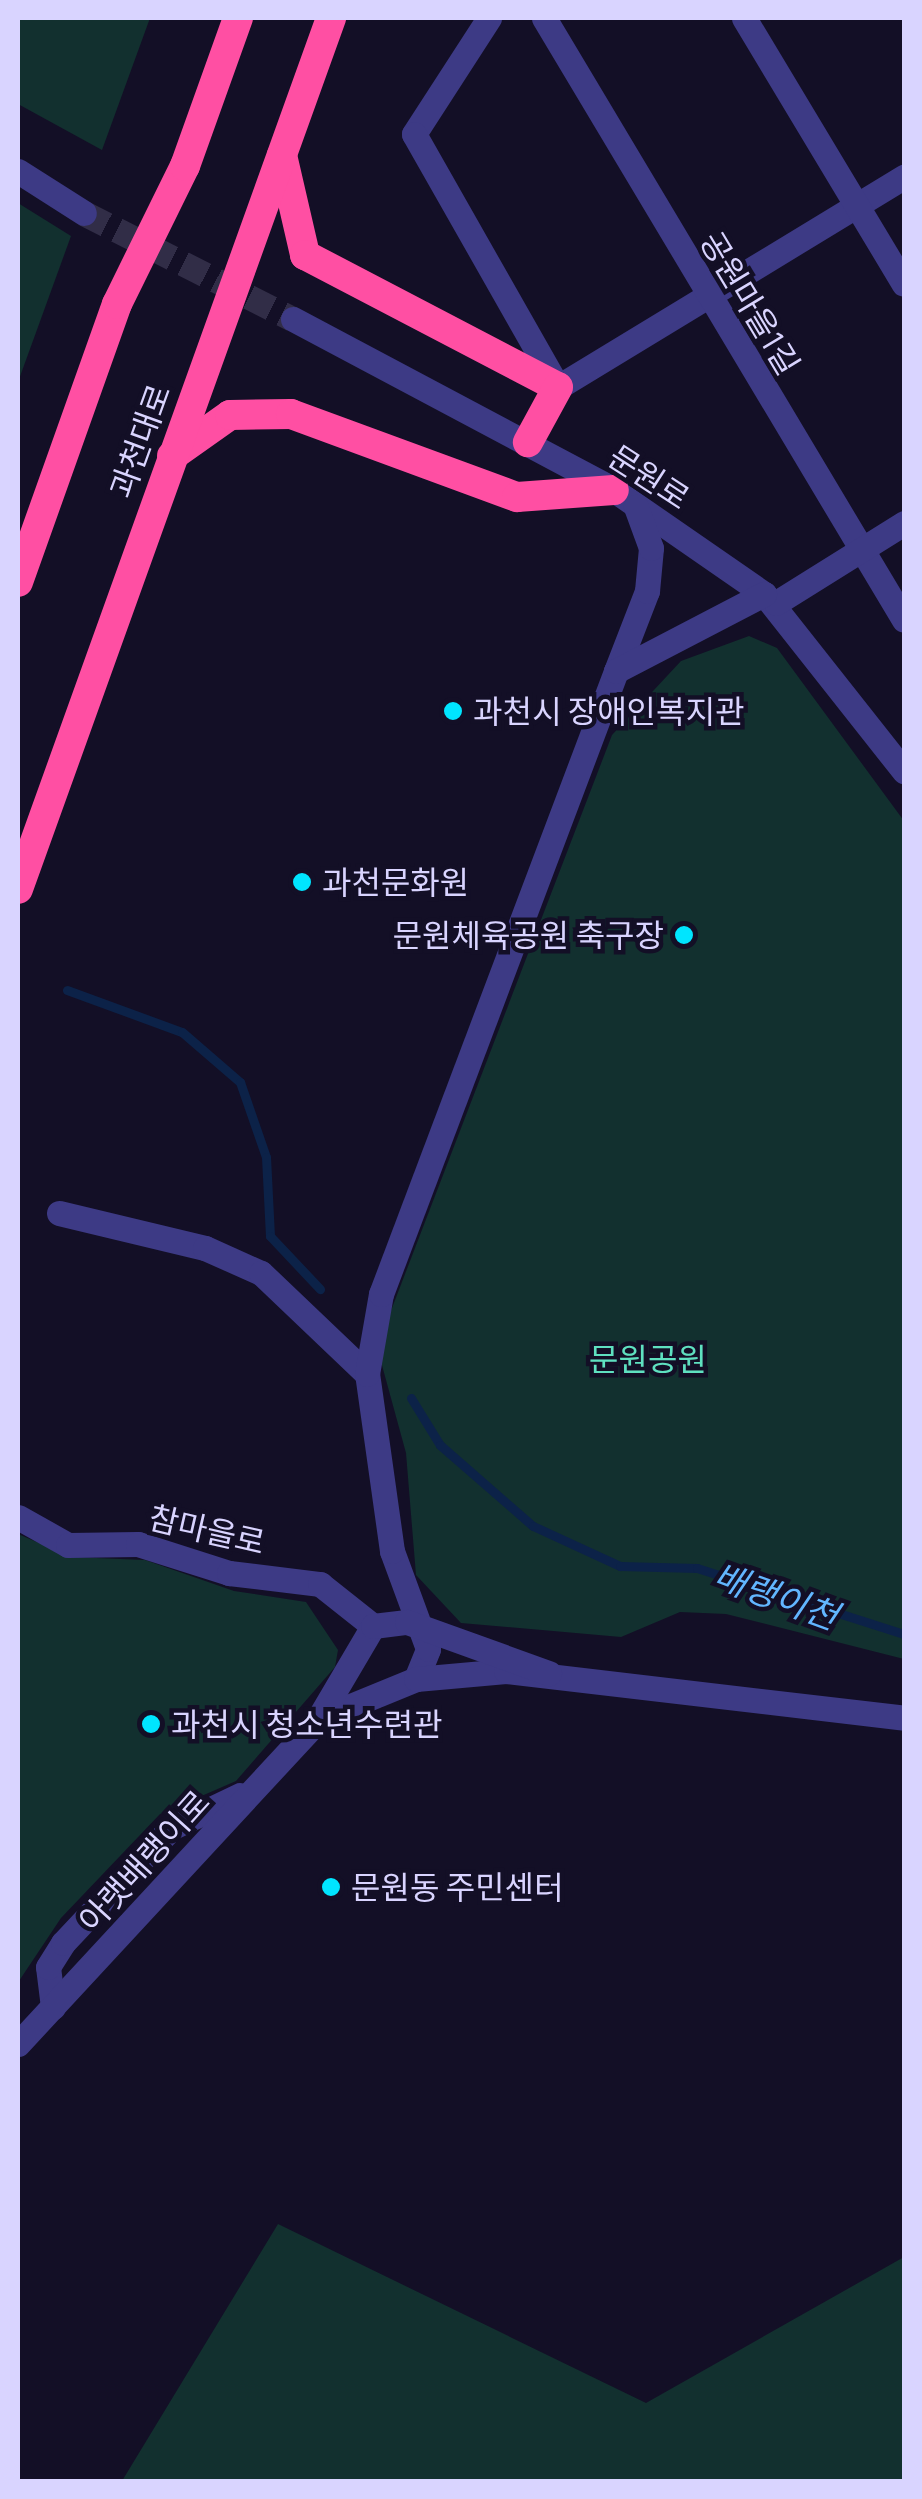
<!DOCTYPE html>
<html>
<head>
<meta charset="utf-8">
<style>
  body { margin:0 }
  #map { position:relative; width:922px; height:2499px; overflow:hidden; background:#130f26; font-family:Manrope,"Noto Sans KR",sans-serif }
  div>[style] { position:absolute }
  .green>* { inset:0; background:#12302f }
  .stream>* { height:9px; margin:-4.5px; padding:0 4.5px; transform-origin:4.5px; border-radius:4.5px; background:#0c2248 }
  .minor-tunnel>* { height:25px; margin-top:-12.5px; transform-origin:0; background:repeating-linear-gradient(90deg,#312d47 0 25px,transparent 0 37px) }
  .minor>* { height:25px; margin:-12.5px; padding:0 12.5px; transform-origin:12.5px; border-radius:12.5px; background:#3d3a85 }
  .highway>* { height:30px; margin:-15px; padding:0 15px; transform-origin:15px; border-radius:15px; background:#ff4fa3 }
  .dots>* { width:28px; height:28px; translate:-50% -50%; box-sizing:border-box; border:5px solid #130f26; border-radius:50% }
  span { translate:-50% -50%; white-space:nowrap; text-align:center; line-height:1.15; -webkit-text-stroke:9px #130f26; paint-order:stroke }
  .street-label { font-size:32px; color:#d9d4ff }
  .poi-label { font-size:32px; color:#d9d4ff }
  .left { translate:0 -50%; text-align:left }
  .right { translate:-100% -50%; text-align:right }
  .park-label { font-size:32px; color:#5fe0c0 }
  .water-label { font-size:35px; color:#62b6ff; font-style:italic }
  .frame { position:absolute; inset:0; border:20px solid #d9d4ff; pointer-events:none }
</style>
</head>
<body>
<div id="map">
  <div class="green">
    <div style="clip-path:polygon(18px 18px,150px 18px,102px 150px,18px 104px)"></div>
    <div style="clip-path:polygon(18px 203px,71px 236px,18px 382px)"></div>
    <div style="clip-path:polygon(749px 636px,777px 648px,904px 821px,904px 1659px,726px 1614px,680px 1612px,621px 1637px,461px 1623px,416px 1575px,406px 1453px,377px 1347px,612px 735px,681px 661px)"></div>
    <div style="clip-path:polygon(18px 1534px,72px 1557px,145px 1560px,234px 1591px,306px 1602px,338px 1650px,335px 1667px,236px 1781px,160px 1814px,61px 1918px,19px 1981px)"></div>
    <div style="clip-path:polygon(278px 2224px,646px 2403px,904px 2257px,904px 2481px,122px 2481px)"></div>
  </div>
  <div class="stream">
    <div style="left:67px;top:990px;width:122px;rotate:20.1deg"></div>
    <div style="left:182px;top:1032px;width:77px;rotate:40.8deg"></div>
    <div style="left:240px;top:1082px;width:79px;rotate:70.9deg"></div>
    <div style="left:266px;top:1157px;width:79px;rotate:87.1deg"></div>
    <div style="left:270px;top:1236px;width:73px;rotate:46.7deg"></div>
    <div style="left:411px;top:1398px;width:55px;rotate:58.3deg"></div>
    <div style="left:440px;top:1445px;width:123px;rotate:41.1deg"></div>
    <div style="left:533px;top:1526px;width:96px;rotate:24.7deg"></div>
    <div style="left:620px;top:1566px;width:77px;rotate:1.5deg"></div>
    <div style="left:697px;top:1568px;width:217px;rotate:17.7deg"></div>
  </div>
  <div class="minor-tunnel">
    <div style="left:84px;top:213px;width:234px;rotate:26.9deg"></div>
  </div>
  <div class="minor">
    <div style="left:489px;top:18px;width:138px;rotate:122.9deg"></div>
    <div style="left:414px;top:134px;width:291px;rotate:60.4deg"></div>
    <div style="left:558px;top:387px;width:405px;rotate:-31.3deg"></div>
    <div style="left:544px;top:18px;width:701px;rotate:59.12deg"></div>
    <div style="left:744px;top:18px;width:310px;rotate:59deg"></div>
    <div style="left:18px;top:171px;width:78px;rotate:32.5deg"></div>
    <div style="left:293px;top:319px;width:364px;rotate:28deg"></div>
    <div style="left:614px;top:490px;width:183px;rotate:34.7deg"></div>
    <div style="left:764px;top:594px;width:226px;rotate:51.7deg"></div>
    <div style="left:776px;top:603px;width:151px;rotate:-32deg"></div>
    <div style="left:616px;top:671px;width:86px;rotate:-68.8deg"></div>
    <div style="left:647px;top:591px;width:43px;rotate:-84.7deg"></div>
    <div style="left:651px;top:548px;width:44px;rotate:-110.1deg"></div>
    <div style="left:59px;top:1213px;width:150px;rotate:13.5deg"></div>
    <div style="left:205px;top:1248px;width:61px;rotate:24.1deg"></div>
    <div style="left:261px;top:1273px;width:146px;rotate:43.6deg"></div>
    <div style="left:18px;top:1517px;width:57px;rotate:29.2deg"></div>
    <div style="left:68px;top:1545px;width:70px;rotate:-0.8deg"></div>
    <div style="left:138px;top:1544px;width:96px;rotate:17.7deg"></div>
    <div style="left:229px;top:1573px;width:92px;rotate:6.9deg"></div>
    <div style="left:320px;top:1584px;width:68px;rotate:38.4deg"></div>
    <div style="left:416px;top:1679px;width:32px;rotate:-68deg"></div>
    <div style="left:428px;top:1649px;width:104px;rotate:-110.2deg"></div>
    <div style="left:392px;top:1551px;width:179px;rotate:-98deg"></div>
    <div style="left:367px;top:1374px;width:81px;rotate:-80.1deg"></div>
    <div style="left:381px;top:1294px;width:666px;rotate:-69.33deg"></div>
    <div style="left:616px;top:671px;width:167px;rotate:-27.5deg"></div>
    <div style="left:326px;top:1716px;width:97px;rotate:-22.3deg"></div>
    <div style="left:416px;top:1679px;width:90px;rotate:-5.1deg"></div>
    <div style="left:506px;top:1671px;width:401px;rotate:6.7deg"></div>
    <div style="left:53px;top:2007px;width:40px;rotate:-97.1deg"></div>
    <div style="left:48px;top:1967px;width:28px;rotate:-58deg"></div>
    <div style="left:63px;top:1943px;width:158px;rotate:-46.8deg"></div>
    <div style="left:171px;top:1828px;width:76px;rotate:-25.6deg"></div>
    <div style="left:18px;top:2044px;width:440px;rotate:-47.2deg"></div>
    <div style="left:317px;top:1721px;width:110px;rotate:-59.5deg"></div>
    <div style="left:373px;top:1626px;width:34px;rotate:-7deg"></div>
    <div style="left:407px;top:1622px;width:151px;rotate:19.8deg"></div>
  </div>
  <div class="highway">
    <div style="left:282px;top:155px;width:103px;rotate:77deg"></div>
    <div style="left:305px;top:255px;width:285px;rotate:27.6deg"></div>
    <div style="left:558px;top:387px;width:63px;rotate:118.6deg"></div>
    <div style="left:172px;top:456px;width:71px;rotate:-35.3deg"></div>
    <div style="left:230px;top:415px;width:61px;rotate:-0.9deg"></div>
    <div style="left:291px;top:414px;width:241px;rotate:20.2deg"></div>
    <div style="left:517px;top:497px;width:97px;rotate:-4.1deg"></div>
    <div style="left:18px;top:582px;width:295px;rotate:-70.4deg"></div>
    <div style="left:117px;top:304px;width:154px;rotate:-63.8deg"></div>
    <div style="left:185px;top:166px;width:157px;rotate:-70.3deg"></div>
    <div style="left:18px;top:889px;width:926px;rotate:-70.23deg"></div>
  </div>
  <div class="dots">
    <div style="left:453px;top:711px;background:#00e5ff"></div>
    <div style="left:302px;top:882px;background:#00e5ff"></div>
    <div style="left:684px;top:935px;background:#00e5ff"></div>
    <div style="left:151px;top:1724px;background:#00e5ff"></div>
    <div style="left:331px;top:1887px;background:#00e5ff"></div>
  </div>
  <div class="street-label">
    <span style="left:750px;top:303px;rotate:59deg">공원마을1길</span>
    <span style="left:140px;top:441px;rotate:-70deg">과천대로</span>
    <span style="left:649px;top:477px;rotate:33deg">문원로</span>
    <span style="left:207px;top:1530px;rotate:13deg">참마을로</span>
    <span style="left:144px;top:1861px;rotate:-48deg">아랫배랭이로</span>
  </div>
  <div class="poi-label">
    <span class="left" style="left:473px;top:711px">과천시 장애인복지관</span>
    <span class="left" style="left:322px;top:882px">과천문화원</span>
    <span class="right" style="left:664px;top:935px">문원체육공원 축구장</span>
    <span class="left" style="left:171px;top:1724px">과천시 청소년수련관</span>
    <span class="left" style="left:351px;top:1887px">문원동 주민센터</span>
  </div>
  <div class="park-label">
    <span style="left:648px;top:1359px">문원공원</span>
  </div>
  <div class="water-label">
    <span style="left:776px;top:1596px;rotate:20deg">배랭이천</span>
  </div>
  <div class="frame"></div>
</div>
</body>
</html>
